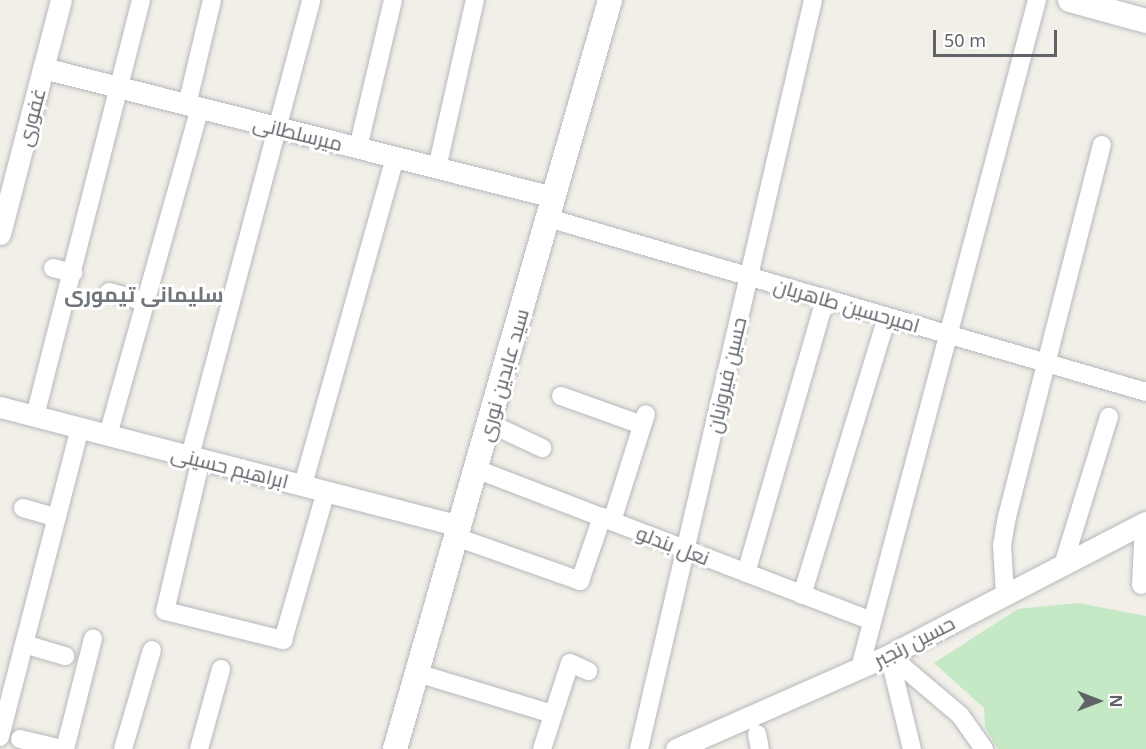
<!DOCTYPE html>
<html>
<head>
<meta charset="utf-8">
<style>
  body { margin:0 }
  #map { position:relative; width:1146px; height:749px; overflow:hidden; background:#f1efe8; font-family:"Noto Sans",Cairo,sans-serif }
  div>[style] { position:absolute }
  .green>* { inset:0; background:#c5e8c5 }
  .roads { filter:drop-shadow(0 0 2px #b5b8bc) drop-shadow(0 0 2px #b5b8bc) }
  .minor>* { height:18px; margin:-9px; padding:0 9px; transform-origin:9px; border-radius:9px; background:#fff }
  .tertiary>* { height:21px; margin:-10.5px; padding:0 10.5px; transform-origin:10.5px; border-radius:10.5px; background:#fff }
  .secondary>* { height:24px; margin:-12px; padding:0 12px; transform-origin:12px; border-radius:12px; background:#fff }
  span { translate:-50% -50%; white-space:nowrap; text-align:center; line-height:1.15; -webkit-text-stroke:6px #fff; paint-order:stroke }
  .street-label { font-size:20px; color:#5f6368 }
  .neighbourhood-label { font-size:21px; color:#70757a; font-weight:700 }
  .north { position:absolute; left:1068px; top:671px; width:60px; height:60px; -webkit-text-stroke:4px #fff; paint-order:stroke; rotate:90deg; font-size:16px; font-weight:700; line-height:24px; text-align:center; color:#5f6368 }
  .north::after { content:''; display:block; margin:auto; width:21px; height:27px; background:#5f6368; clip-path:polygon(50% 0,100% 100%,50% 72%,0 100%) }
  .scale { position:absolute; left:933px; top:30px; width:124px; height:27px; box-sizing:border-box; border:3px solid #5f6368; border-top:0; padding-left:8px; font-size:18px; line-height:21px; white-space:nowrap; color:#5f6368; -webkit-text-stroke:4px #fff; paint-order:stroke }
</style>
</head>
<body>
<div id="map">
  <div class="green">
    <div style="clip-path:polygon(1078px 603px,1146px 616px,1146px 749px,998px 749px,985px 727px,984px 708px,934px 663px,1018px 609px)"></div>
  </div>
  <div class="roads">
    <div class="minor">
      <div style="left:187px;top:105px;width:108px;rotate:-76.6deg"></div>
      <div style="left:358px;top:148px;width:152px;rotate:-76.7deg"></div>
      <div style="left:437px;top:168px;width:172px;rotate:-77.3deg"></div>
      <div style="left:548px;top:218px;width:623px;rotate:16.22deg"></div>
      <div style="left:53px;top:268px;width:21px;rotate:14deg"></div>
      <div style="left:109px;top:292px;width:38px;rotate:15deg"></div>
      <div style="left:561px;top:396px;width:86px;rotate:19.7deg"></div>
      <div style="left:35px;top:416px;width:429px;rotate:-75.7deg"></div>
      <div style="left:489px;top:423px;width:59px;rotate:25.3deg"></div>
      <div style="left:108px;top:435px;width:340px;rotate:-74.3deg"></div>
      <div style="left:190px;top:456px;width:472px;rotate:-75.1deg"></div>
      <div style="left:201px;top:459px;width:156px;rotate:103.3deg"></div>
      <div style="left:165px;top:611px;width:122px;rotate:13.8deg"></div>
      <div style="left:283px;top:640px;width:155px;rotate:-73.9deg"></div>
      <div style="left:476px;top:469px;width:423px;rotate:21deg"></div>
      <div style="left:303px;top:485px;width:341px;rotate:-74.3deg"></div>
      <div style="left:23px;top:508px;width:35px;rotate:16deg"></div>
      <div style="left:612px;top:521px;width:112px;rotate:-72.4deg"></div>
      <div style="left:456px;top:537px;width:132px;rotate:19.5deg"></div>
      <div style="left:580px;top:581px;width:68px;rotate:-71deg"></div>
      <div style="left:1064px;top:562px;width:152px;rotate:-72.8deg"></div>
      <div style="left:746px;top:573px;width:285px;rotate:-73.9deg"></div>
      <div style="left:1141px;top:585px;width:62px;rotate:-87.2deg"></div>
      <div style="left:1005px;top:594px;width:49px;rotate:-93.5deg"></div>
      <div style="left:1002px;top:545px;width:28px;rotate:-80deg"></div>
      <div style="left:1007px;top:517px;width:384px;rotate:-75.7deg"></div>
      <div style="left:802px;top:595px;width:291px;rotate:-73deg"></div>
      <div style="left:24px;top:644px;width:43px;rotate:16.3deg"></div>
      <div style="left:889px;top:655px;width:93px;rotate:40.2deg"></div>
      <div style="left:960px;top:715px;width:42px;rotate:54.8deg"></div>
      <div style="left:889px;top:655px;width:97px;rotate:76.3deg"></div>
      <div style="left:860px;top:668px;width:691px;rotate:-75.16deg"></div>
      <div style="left:417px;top:673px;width:142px;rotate:16.8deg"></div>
      <div style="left:757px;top:734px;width:15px;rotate:79deg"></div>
      <div style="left:0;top:737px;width:319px;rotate:-75.5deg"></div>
      <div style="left:20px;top:739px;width:43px;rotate:13.4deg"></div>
      <div style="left:65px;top:749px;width:114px;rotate:-75.8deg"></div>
      <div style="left:123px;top:749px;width:103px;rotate:-73.7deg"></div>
      <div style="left:199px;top:749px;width:83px;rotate:-74.6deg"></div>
      <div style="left:542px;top:749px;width:90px;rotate:-72deg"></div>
      <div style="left:570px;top:663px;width:20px;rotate:24deg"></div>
      <div style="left:639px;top:749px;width:769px;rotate:-76.92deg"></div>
    </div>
    <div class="tertiary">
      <div style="left:43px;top:68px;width:526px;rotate:14.19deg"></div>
      <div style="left:0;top:234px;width:242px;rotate:-75.4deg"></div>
      <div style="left:0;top:407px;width:474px;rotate:14.5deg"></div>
      <div style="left:676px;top:749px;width:233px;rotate:-23.8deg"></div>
      <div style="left:889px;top:655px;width:289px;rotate:-27.4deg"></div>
    </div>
    <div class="secondary">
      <div style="left:1070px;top:0;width:79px;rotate:15.4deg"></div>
      <div style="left:395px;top:749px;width:779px;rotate:-73.98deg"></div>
    </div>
  </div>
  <div class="street-label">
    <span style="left:31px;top:117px;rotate:-75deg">غفوری</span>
    <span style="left:298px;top:133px;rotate:14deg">میرسلطانی</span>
    <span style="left:847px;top:305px;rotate:16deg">امیرحسین طاهریان</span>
    <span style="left:503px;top:375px;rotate:-74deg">سید عابدین نوری</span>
    <span style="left:726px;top:375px;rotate:-77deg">حسین فیروزیان</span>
    <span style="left:230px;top:467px;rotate:14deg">ابراهیم حسینی</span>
    <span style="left:673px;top:545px;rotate:21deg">نعل بندلو</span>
    <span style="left:914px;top:641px;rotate:-27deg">حسین رنجبر</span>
  </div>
  <div class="neighbourhood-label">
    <span style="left:144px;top:294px">سلیمانی تیموری</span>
  </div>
  <div class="north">N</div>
  <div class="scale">50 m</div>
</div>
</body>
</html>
